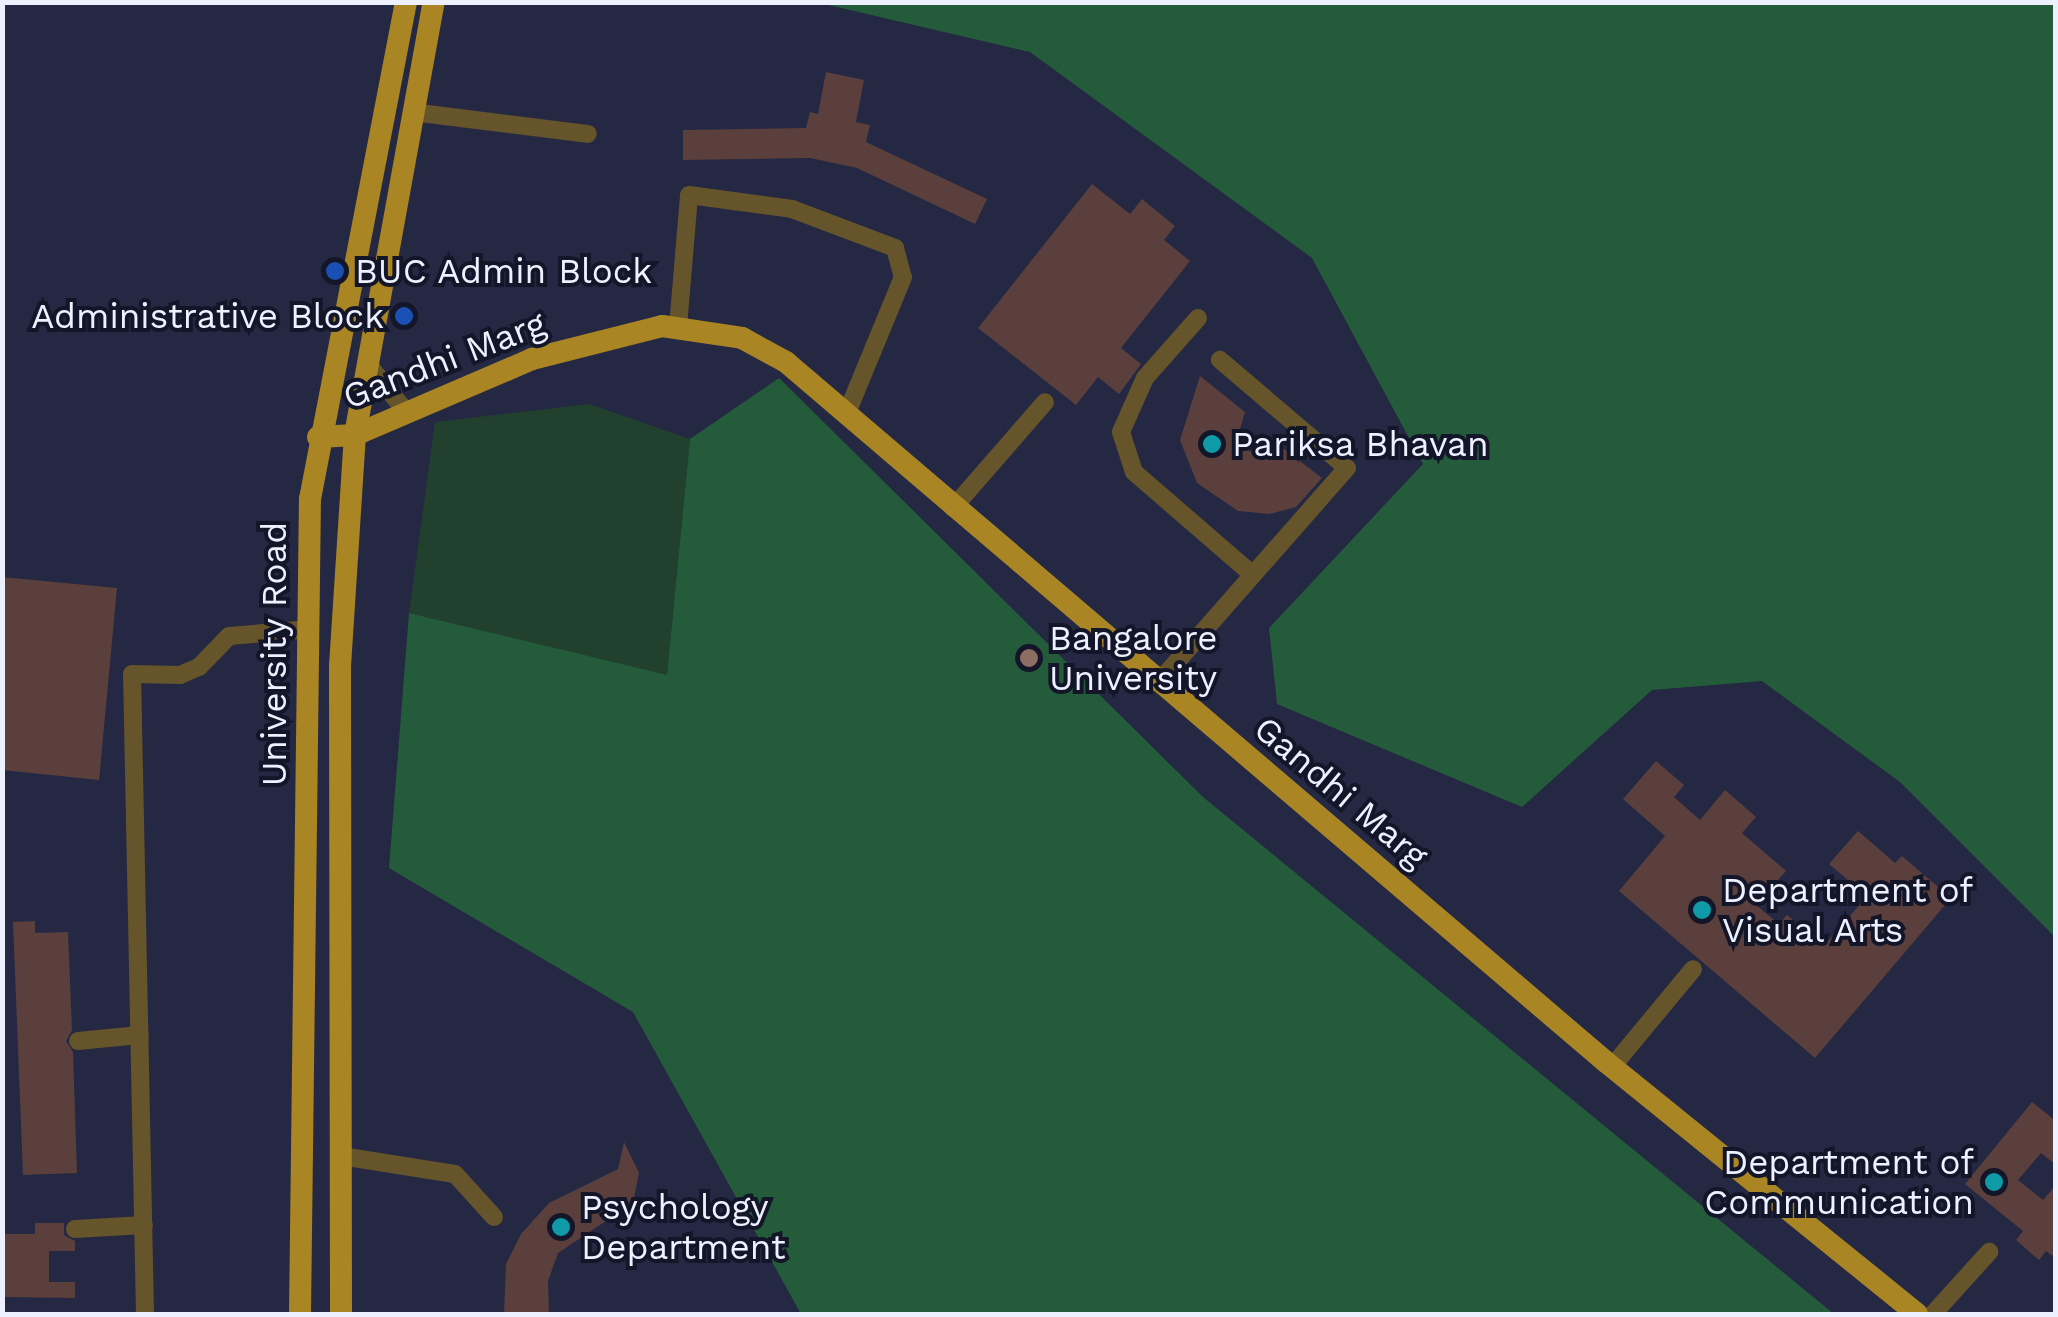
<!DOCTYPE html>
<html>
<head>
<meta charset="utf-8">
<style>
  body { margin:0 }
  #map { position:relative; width:2058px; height:1317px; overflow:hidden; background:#1c1f33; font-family:"Work Sans",sans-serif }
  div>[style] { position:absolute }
  .built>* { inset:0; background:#242842 }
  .green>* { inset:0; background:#22402e }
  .forest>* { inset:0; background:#245b3b }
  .building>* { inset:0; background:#5a3f3c }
  .minor>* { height:18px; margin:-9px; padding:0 9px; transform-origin:9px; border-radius:9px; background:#66542b }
  .major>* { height:22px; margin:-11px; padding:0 11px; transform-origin:11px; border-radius:11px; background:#aa8524 }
  .dots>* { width:28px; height:28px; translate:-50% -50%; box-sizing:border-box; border:5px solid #131629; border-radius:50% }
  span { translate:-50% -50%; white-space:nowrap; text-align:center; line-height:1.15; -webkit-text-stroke:8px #131629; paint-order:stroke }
  .poi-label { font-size:35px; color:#edf0fe }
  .left { translate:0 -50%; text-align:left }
  .right { translate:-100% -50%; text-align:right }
  .street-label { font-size:35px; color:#edf0fe }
  .frame { position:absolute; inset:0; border:5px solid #edf0fe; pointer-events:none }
</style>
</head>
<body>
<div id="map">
  <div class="built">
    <div style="clip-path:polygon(3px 3px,2055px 3px,2055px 1314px,3px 1314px)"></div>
  </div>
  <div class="green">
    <div style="clip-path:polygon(589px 404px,690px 439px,667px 676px,409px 613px,435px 422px)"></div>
  </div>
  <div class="forest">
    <div style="clip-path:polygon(820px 3px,2055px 3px,2055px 937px,1900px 782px,1762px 681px,1652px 690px,1522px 807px,1277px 704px,1269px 628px,1423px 464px,1312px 258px,1030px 52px)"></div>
    <div style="clip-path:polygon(779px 378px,1203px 797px,1834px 1314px,801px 1314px,633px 1012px,389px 868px,409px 613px,667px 675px,690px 439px)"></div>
  </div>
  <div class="building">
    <div style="clip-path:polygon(826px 72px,864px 80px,856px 122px,870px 125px,866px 142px,987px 199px,975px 224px,857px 168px,810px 158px,683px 160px,683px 130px,806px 128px,810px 112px,818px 114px)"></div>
    <div style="clip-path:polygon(1092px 184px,1130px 214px,1142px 199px,1175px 226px,1164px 240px,1190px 261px,1121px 348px,1141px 364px,1119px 394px,1098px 377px,1076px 405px,978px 328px)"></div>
    <div style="clip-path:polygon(1200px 376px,1245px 412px,1240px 429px,1245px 448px,1260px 457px,1284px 449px,1322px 478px,1296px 507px,1270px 514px,1238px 511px,1197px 483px,1180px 440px)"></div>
    <div style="clip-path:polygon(2px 577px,117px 588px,99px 780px,2px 770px)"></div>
    <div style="clip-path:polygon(1656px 761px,1684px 785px,1674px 797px,1700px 820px,1725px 790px,1756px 817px,1742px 833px,1786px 871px,1756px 905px,1779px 924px,1787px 915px,1824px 946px,1867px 896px,1829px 864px,1858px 831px,1895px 863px,1902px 856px,1951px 898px,1815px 1058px,1619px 891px,1665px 836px,1623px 799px)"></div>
    <div style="clip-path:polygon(35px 921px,35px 933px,68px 932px,72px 1030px,66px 1041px,73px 1052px,77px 1173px,23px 1175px,13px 922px)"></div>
    <div style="clip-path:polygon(2032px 1102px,2056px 1121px,2056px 1165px,2041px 1153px,2018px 1180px,2043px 1200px,2056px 1185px,2056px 1258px,2046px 1251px,2039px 1260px,2016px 1240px,2023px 1231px,1965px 1184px)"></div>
    <div style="clip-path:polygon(624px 1142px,639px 1173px,633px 1203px,558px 1253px,548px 1281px,549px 1314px,504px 1314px,506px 1264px,521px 1234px,549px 1203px,618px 1169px)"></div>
    <div style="clip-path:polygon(35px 1223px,64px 1223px,64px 1235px,75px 1241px,75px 1251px,49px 1251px,49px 1282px,75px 1282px,75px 1298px,2px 1297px,2px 1234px,35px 1234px)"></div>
  </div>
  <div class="minor">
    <div style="left:412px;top:112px;width:177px;rotate:7.1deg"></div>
    <div style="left:1198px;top:318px;width:80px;rotate:131.5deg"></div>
    <div style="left:1145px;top:378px;width:59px;rotate:114deg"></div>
    <div style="left:1121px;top:432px;width:42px;rotate:72deg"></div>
    <div style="left:1134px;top:472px;width:157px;rotate:40.9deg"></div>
    <div style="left:678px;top:327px;width:132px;rotate:-85.2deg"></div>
    <div style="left:689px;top:195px;width:104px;rotate:7.7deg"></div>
    <div style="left:792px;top:209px;width:110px;rotate:20.7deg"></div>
    <div style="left:895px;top:248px;width:30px;rotate:75deg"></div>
    <div style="left:903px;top:277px;width:149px;rotate:112.4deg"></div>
    <div style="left:368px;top:364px;width:63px;rotate:51.5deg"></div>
    <div style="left:953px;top:508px;width:140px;rotate:-49deg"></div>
    <div style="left:1158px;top:683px;width:286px;rotate:-48.7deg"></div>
    <div style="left:1347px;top:468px;width:167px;rotate:-139.6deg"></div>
    <div style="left:78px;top:1041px;width:62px;rotate:-5.5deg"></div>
    <div style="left:1612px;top:1067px;width:127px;rotate:-50.4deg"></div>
    <div style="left:341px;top:1156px;width:115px;rotate:9deg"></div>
    <div style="left:455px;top:1174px;width:58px;rotate:47.8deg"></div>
    <div style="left:75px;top:1229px;width:69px;rotate:-3.3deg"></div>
    <div style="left:145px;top:1314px;width:640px;rotate:-91.16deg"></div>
    <div style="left:132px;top:674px;width:48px;rotate:1.2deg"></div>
    <div style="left:180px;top:675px;width:21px;rotate:-23deg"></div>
    <div style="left:199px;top:667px;width:43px;rotate:-45.9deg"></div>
    <div style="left:229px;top:636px;width:81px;rotate:-4.9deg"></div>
    <div style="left:1933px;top:1314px;width:84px;rotate:-47.9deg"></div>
  </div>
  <div class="major">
    <div style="left:318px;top:437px;width:37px;rotate:-3deg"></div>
    <div style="left:355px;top:435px;width:193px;rotate:-23.2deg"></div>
    <div style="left:532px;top:359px;width:134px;rotate:-14.2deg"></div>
    <div style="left:662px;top:326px;width:81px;rotate:8.5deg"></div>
    <div style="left:742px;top:338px;width:50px;rotate:28.6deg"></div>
    <div style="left:786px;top:362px;width:1078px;rotate:40.49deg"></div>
    <div style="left:1606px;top:1062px;width:400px;rotate:39deg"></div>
    <div style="left:300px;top:1314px;width:815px;rotate:-89.3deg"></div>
    <div style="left:310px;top:499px;width:506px;rotate:-79.07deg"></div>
    <div style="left:341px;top:1314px;width:648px;rotate:-90.09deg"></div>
    <div style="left:340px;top:666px;width:231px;rotate:-86.3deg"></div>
    <div style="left:355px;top:435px;width:440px;rotate:-79.7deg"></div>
  </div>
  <div class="dots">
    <div style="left:335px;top:271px;background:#1a4fb4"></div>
    <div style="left:404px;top:316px;background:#1a4fb4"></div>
    <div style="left:1212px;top:444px;background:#0f9aa8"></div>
    <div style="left:1029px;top:658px;background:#8d6e63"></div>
    <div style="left:1702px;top:910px;background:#0f9aa8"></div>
    <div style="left:1994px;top:1182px;background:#0f9aa8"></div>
    <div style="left:561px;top:1227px;background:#0f9aa8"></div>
  </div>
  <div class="poi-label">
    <span class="left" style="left:355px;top:271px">BUC Admin Block</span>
    <span class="right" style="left:384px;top:316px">Administrative Block</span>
    <span class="left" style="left:1232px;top:444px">Pariksa Bhavan</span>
    <span class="left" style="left:1049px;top:658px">Bangalore<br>University</span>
    <span class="left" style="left:1722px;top:910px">Department of<br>Visual Arts</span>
    <span class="right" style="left:1974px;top:1182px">Department of<br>Communication</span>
    <span class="left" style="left:581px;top:1227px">Psychology<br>Department</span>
  </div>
  <div class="street-label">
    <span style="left:444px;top:360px;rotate:-21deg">Gandhi Marg</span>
    <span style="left:274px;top:654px;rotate:-90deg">University Road</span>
    <span style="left:1341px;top:792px;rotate:40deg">Gandhi Marg</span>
  </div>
  <div class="frame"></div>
</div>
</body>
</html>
